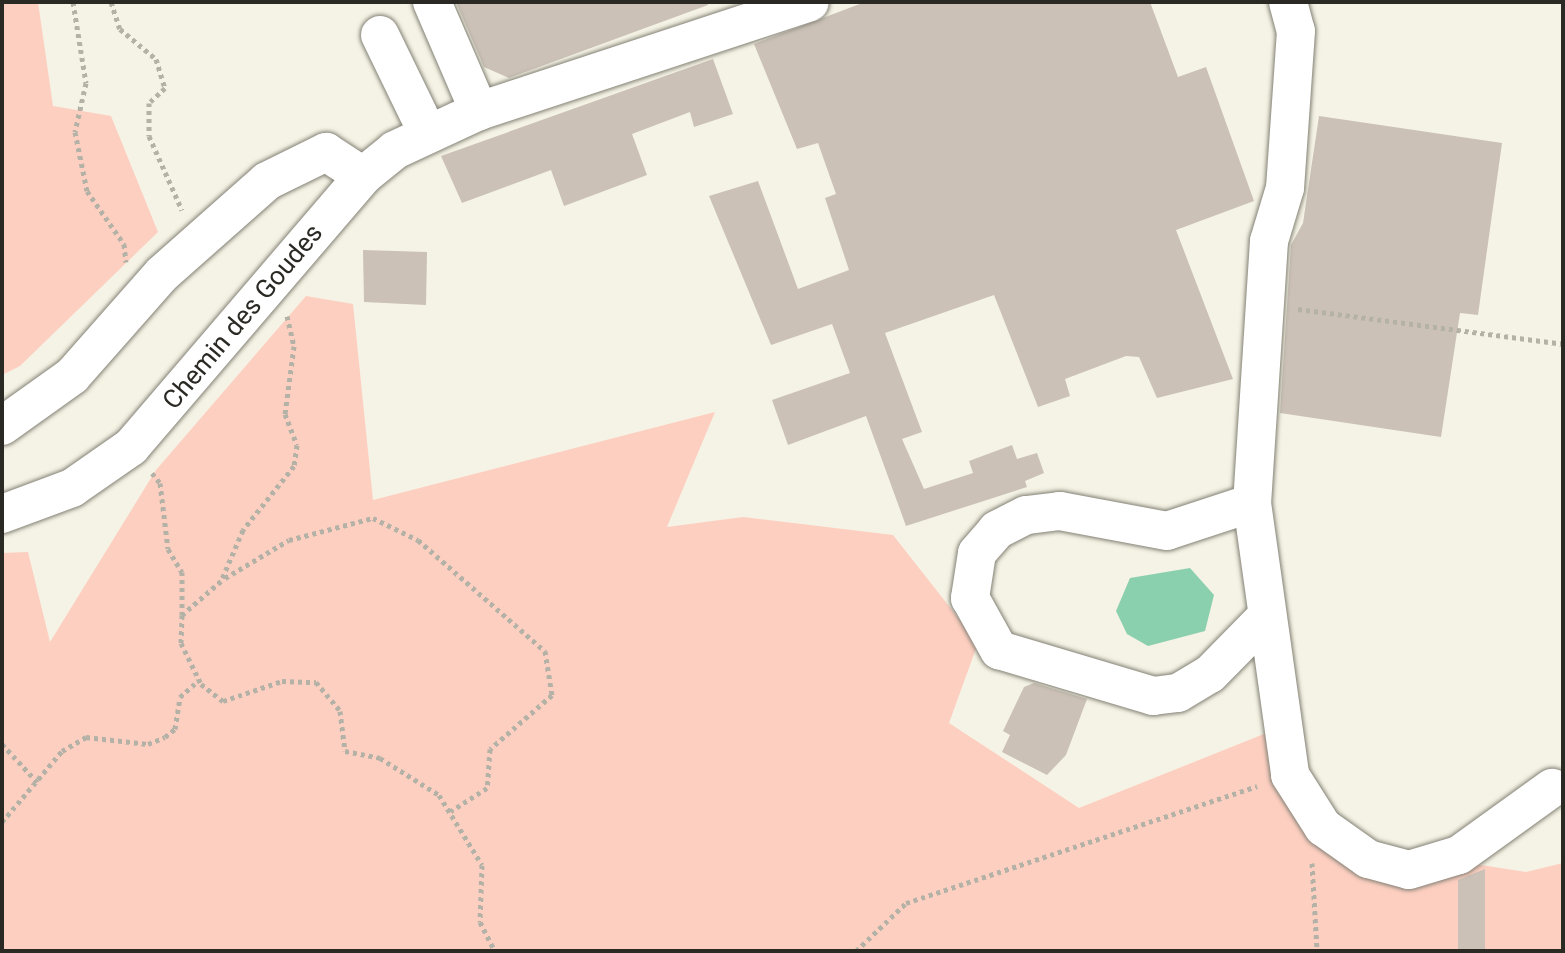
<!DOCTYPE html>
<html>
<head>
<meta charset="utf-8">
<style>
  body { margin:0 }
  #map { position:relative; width:1565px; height:953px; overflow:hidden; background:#f5f3e5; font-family:Roboto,sans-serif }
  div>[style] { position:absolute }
  .green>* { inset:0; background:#fdcfc1 }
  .water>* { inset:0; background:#8acfae }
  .building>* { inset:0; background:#cbc1b7 }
  .path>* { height:5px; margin-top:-2.5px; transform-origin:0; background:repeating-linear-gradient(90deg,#b4b2a7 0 4px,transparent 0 8px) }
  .roads { filter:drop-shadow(0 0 2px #838175) drop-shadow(0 0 2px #838175) }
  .minor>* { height:38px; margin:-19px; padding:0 19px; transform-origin:19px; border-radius:19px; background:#fff }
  span { translate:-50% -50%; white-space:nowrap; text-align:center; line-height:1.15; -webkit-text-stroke:6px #fff; paint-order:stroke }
  .street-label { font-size:26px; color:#2a2924 }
  .frame { position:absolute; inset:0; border:4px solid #2a2924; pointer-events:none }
</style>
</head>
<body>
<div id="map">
  <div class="green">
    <div style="clip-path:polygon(2px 2px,38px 2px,53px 106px,111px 116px,158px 232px,20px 366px,2px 375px)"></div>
    <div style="clip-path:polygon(306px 296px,353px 304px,373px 500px,715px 412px,667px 527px,743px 517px,893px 535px,978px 643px,949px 723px,1079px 808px,1284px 726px,1353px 845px,1526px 872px,1563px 863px,1563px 951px,2px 951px,2px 553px,28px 552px,50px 642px,156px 470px)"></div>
  </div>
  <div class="water">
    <div style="clip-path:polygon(1190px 568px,1214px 595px,1205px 631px,1148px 646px,1127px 634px,1116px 611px,1130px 578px)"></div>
  </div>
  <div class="building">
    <div style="clip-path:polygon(456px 2px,707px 2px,708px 5px,509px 78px,484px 67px)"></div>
    <div style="clip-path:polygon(865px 2px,1150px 2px,1178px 77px,1206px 67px,1254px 201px,1176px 230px,1233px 379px,1157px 398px,1139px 357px,1126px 356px,1065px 379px,1070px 396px,1038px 407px,994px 295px,885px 333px,922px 432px,902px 439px,924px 489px,973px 473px,969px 461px,1012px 445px,1017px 459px,1037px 453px,1044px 473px,1025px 481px,1027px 487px,906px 526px,866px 416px,788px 445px,772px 400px,850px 373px,832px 324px,771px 345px,709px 196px,758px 181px,798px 289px,849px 270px,825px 198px,836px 194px,818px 143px,797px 149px,754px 44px)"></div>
    <div style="clip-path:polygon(713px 59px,733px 114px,694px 127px,690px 112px,632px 134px,647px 175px,564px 206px,551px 170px,462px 203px,441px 156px)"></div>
    <div style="clip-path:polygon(1319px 116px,1502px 143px,1478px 315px,1460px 313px,1441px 437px,1280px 413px,1291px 245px,1303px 223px)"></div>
    <div style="clip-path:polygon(363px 250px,427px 252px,426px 305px,364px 302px)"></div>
    <div style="clip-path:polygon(1034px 683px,1087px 699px,1066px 755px,1047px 775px,1002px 752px,1010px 735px,1003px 731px,1024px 687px)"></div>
    <div style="clip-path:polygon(1485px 869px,1485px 951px,1458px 951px,1458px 880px)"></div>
  </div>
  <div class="path">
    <div style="left:73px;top:2px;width:82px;rotate:80.9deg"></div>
    <div style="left:86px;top:83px;width:50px;rotate:102.7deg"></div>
    <div style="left:75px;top:132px;width:60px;rotate:78.5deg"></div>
    <div style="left:87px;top:191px;width:65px;rotate:55.1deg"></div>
    <div style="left:124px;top:244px;width:18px;rotate:84deg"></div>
    <div style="left:111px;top:2px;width:28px;rotate:72deg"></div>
    <div style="left:120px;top:29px;width:47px;rotate:39.8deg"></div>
    <div style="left:156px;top:59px;width:30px;rotate:73deg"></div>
    <div style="left:165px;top:88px;width:22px;rotate:137deg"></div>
    <div style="left:149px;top:103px;width:33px;rotate:90deg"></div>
    <div style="left:149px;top:136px;width:81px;rotate:66deg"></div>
    <div style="left:1298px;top:309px;width:267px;rotate:7.5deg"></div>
    <div style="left:287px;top:316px;width:31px;rotate:77deg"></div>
    <div style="left:294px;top:346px;width:69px;rotate:97.5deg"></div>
    <div style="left:285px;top:414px;width:33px;rotate:69deg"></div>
    <div style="left:297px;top:445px;width:21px;rotate:98deg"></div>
    <div style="left:294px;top:466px;width:82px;rotate:128.6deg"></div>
    <div style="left:243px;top:530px;width:56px;rotate:113.3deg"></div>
    <div style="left:221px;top:581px;width:52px;rotate:138.9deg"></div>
    <div style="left:182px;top:615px;width:28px;rotate:92deg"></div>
    <div style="left:181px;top:643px;width:46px;rotate:64deg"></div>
    <div style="left:201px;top:684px;width:28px;rotate:38deg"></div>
    <div style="left:223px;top:701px;width:62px;rotate:-18.7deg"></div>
    <div style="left:282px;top:681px;width:34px;rotate:2deg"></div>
    <div style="left:316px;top:682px;width:38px;rotate:50deg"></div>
    <div style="left:340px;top:711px;width:40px;rotate:82.9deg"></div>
    <div style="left:345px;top:751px;width:36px;rotate:11deg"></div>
    <div style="left:380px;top:758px;width:70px;rotate:32.1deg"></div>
    <div style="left:439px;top:795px;width:82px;rotate:58.4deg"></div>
    <div style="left:482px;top:865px;width:57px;rotate:92deg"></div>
    <div style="left:480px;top:922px;width:33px;rotate:63deg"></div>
    <div style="left:152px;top:473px;width:13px;rotate:51deg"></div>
    <div style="left:160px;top:483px;width:66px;rotate:83.1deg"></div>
    <div style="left:168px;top:549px;width:27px;rotate:59deg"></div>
    <div style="left:182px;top:572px;width:43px;rotate:90deg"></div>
    <div style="left:225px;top:578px;width:74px;rotate:-30.7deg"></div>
    <div style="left:289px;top:540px;width:87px;rotate:-14.7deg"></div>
    <div style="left:373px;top:518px;width:50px;rotate:26.1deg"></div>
    <div style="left:418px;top:540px;width:169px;rotate:41.2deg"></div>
    <div style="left:545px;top:651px;width:45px;rotate:81deg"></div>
    <div style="left:552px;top:695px;width:82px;rotate:138.9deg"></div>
    <div style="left:490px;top:749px;width:39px;rotate:94deg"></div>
    <div style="left:487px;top:788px;width:43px;rotate:147.4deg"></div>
    <div style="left:2px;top:744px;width:54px;rotate:47.2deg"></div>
    <div style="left:2px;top:822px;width:93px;rotate:-49.8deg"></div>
    <div style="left:62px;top:751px;width:28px;rotate:-30deg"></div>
    <div style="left:86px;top:737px;width:62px;rotate:6.4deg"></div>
    <div style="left:148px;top:744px;width:18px;rotate:-22deg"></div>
    <div style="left:165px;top:737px;width:13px;rotate:-39deg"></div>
    <div style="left:175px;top:729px;width:32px;rotate:-81deg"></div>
    <div style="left:180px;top:697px;width:25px;rotate:-42deg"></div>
    <div style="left:1312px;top:863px;width:88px;rotate:86.7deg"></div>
    <div style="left:856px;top:951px;width:69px;rotate:-43.8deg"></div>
    <div style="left:906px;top:903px;width:370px;rotate:-18.4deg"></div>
  </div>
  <div class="roads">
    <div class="minor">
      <div style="left:432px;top:2px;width:119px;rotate:66.7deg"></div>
      <div style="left:1288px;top:2px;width:30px;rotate:75deg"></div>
      <div style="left:1296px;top:31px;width:157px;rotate:94deg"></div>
      <div style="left:1285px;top:188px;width:55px;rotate:106.8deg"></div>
      <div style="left:1269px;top:241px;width:263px;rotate:93.7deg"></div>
      <div style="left:1252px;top:503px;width:275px;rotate:82deg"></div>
      <div style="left:1290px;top:775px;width:62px;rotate:57.6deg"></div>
      <div style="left:1323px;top:827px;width:55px;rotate:35.4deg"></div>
      <div style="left:1368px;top:859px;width:42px;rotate:15deg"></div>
      <div style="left:1409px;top:870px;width:52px;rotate:-16.7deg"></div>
      <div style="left:1459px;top:855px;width:115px;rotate:-35.8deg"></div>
      <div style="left:380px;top:35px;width:108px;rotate:64.1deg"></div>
      <div style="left:2px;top:426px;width:86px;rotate:-35.5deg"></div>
      <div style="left:72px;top:376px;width:136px;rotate:-48.6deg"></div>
      <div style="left:162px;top:274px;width:140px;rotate:-41.5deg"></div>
      <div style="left:267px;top:181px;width:66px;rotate:-26.2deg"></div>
      <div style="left:326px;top:152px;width:44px;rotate:33deg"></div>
      <div style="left:1252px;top:503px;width:89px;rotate:161.8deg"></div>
      <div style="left:1167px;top:531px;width:109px;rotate:-169.4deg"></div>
      <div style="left:1060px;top:511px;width:34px;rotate:173deg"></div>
      <div style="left:1026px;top:515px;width:33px;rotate:153deg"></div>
      <div style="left:997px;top:530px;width:30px;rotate:131deg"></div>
      <div style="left:977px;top:553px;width:46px;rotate:98.8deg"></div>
      <div style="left:970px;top:598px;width:60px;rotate:60.9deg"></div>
      <div style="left:999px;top:650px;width:161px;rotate:16.6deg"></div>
      <div style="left:1153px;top:696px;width:25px;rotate:-7deg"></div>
      <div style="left:1178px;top:693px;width:37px;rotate:-31deg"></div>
      <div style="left:1210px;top:674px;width:77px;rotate:-45.5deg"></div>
      <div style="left:2px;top:514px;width:75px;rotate:-20.4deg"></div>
      <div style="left:72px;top:488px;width:72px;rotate:-34.8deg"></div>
      <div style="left:131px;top:447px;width:357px;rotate:-49.4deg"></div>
      <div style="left:363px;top:176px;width:41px;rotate:-39.1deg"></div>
      <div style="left:395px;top:150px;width:93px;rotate:-24.9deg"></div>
      <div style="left:479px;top:111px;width:348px;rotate:-18.2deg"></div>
    </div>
  </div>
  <div class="street-label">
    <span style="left:243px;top:317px;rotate:-50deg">Chemin des Goudes</span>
  </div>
  <div class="frame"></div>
</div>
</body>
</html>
